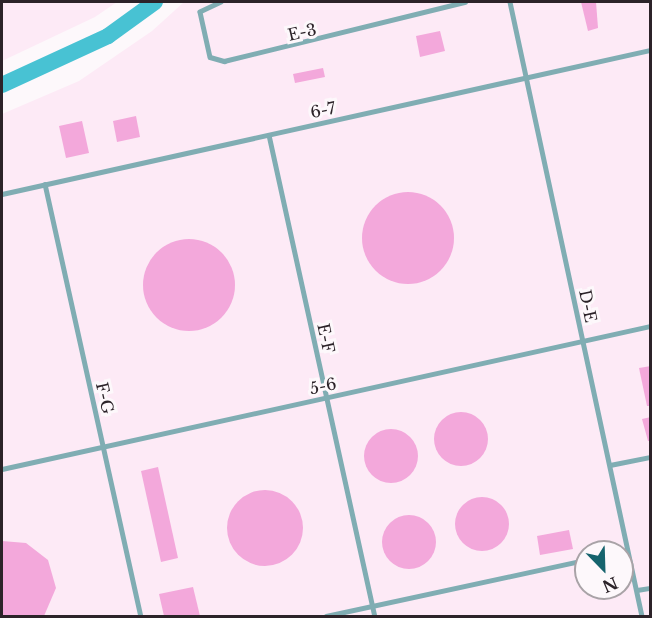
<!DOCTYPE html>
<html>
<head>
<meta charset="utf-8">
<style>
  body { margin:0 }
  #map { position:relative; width:652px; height:618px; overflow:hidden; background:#fdf8fb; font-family:"Libre Baskerville",serif }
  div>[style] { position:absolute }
  .built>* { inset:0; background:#fdeaf6 }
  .river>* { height:16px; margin:-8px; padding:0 8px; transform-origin:8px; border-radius:8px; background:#48c2d3 }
  .building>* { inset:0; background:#f3a8db }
  .round { border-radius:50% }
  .service>* { height:4.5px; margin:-2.25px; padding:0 2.25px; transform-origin:2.25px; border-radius:2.25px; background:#80adb3 }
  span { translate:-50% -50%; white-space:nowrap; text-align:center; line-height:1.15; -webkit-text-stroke:6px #fdf8fb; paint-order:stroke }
  .street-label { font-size:16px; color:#2c2329 }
  .frame { position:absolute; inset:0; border:3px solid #2c2329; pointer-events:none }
  .north { position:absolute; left:574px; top:540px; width:60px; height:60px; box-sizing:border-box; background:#fdf8fb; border:2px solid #a9a3a7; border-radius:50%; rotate:157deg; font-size:16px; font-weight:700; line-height:24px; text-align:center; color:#2c2329 }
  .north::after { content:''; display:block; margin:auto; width:21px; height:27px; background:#16636d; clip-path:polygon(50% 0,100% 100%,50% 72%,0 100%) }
</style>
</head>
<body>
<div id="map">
  <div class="built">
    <div style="clip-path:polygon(2px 2px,117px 2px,95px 17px,2px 61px)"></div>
    <div style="clip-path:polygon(evenodd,184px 2px,650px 2px,650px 616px,2px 616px,2px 114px,79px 81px,152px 31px,184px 2px,586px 552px,622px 552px,622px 588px,586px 588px,586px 552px)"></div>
  </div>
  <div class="river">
    <div style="left:2px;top:85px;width:117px;rotate:-24.8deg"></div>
    <div style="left:108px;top:36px;width:58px;rotate:-35.9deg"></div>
  </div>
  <div class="building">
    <div style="clip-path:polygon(581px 2px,596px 2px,598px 28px,588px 31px)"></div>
    <div style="clip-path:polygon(440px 31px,445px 51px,420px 57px,416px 36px)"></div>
    <div style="clip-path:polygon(323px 68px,325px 77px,295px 83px,293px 74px)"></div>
    <div style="clip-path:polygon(136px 116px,140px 137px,117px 142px,113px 121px)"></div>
    <div style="clip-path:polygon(82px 121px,89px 153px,66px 158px,59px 126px)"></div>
    <div class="round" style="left:362px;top:192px;width:92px;height:92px"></div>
    <div class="round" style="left:143px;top:239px;width:92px;height:92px"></div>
    <div style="clip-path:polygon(651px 366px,651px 406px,647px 406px,639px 368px)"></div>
    <div class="round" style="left:434px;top:412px;width:54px;height:54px"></div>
    <div style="clip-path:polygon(651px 417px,651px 441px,648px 441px,642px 419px)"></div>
    <div class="round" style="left:364px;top:429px;width:54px;height:54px"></div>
    <div style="clip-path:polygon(158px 467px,178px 558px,161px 562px,141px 471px)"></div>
    <div class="round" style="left:227px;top:490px;width:76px;height:76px"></div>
    <div class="round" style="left:455px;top:497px;width:54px;height:54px"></div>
    <div class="round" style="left:382px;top:515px;width:54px;height:54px"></div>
    <div style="clip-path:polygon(569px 530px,573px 549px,540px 555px,537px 536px)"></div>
    <div style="clip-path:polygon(2px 541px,26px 543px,48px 560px,56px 588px,44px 616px,2px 616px)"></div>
    <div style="clip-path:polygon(193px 587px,200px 616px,164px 616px,159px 594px)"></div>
  </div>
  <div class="service">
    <div style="left:221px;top:2px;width:23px;rotate:155deg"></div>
    <div style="left:200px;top:12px;width:46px;rotate:77.5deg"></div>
    <div style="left:210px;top:57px;width:15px;rotate:16deg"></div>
    <div style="left:224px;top:61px;width:248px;rotate:-13.8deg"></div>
    <div style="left:510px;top:2px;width:628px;rotate:77.87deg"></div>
    <div style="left:269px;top:135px;width:493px;rotate:77.6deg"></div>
    <div style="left:45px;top:184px;width:443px;rotate:77.5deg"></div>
    <div style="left:2px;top:194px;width:664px;rotate:-12.53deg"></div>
    <div style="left:610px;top:465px;width:41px;rotate:-11.3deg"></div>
    <div style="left:2px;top:469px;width:664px;rotate:-12.44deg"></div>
    <div style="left:637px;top:590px;width:13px;rotate:-9deg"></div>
    <div style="left:326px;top:616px;width:266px;rotate:-12.2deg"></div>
  </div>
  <div class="street-label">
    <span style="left:302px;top:32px;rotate:-13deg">E-3</span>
    <span style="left:323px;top:110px;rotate:-12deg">6-7</span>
    <span style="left:588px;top:306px;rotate:78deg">D-E</span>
    <span style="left:326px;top:338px;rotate:78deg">E-F</span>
    <span style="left:323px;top:386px;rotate:-12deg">5-6</span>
    <span style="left:105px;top:398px;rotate:77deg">F-G</span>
  </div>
  <div class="frame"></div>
  <div class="north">N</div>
</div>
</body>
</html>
